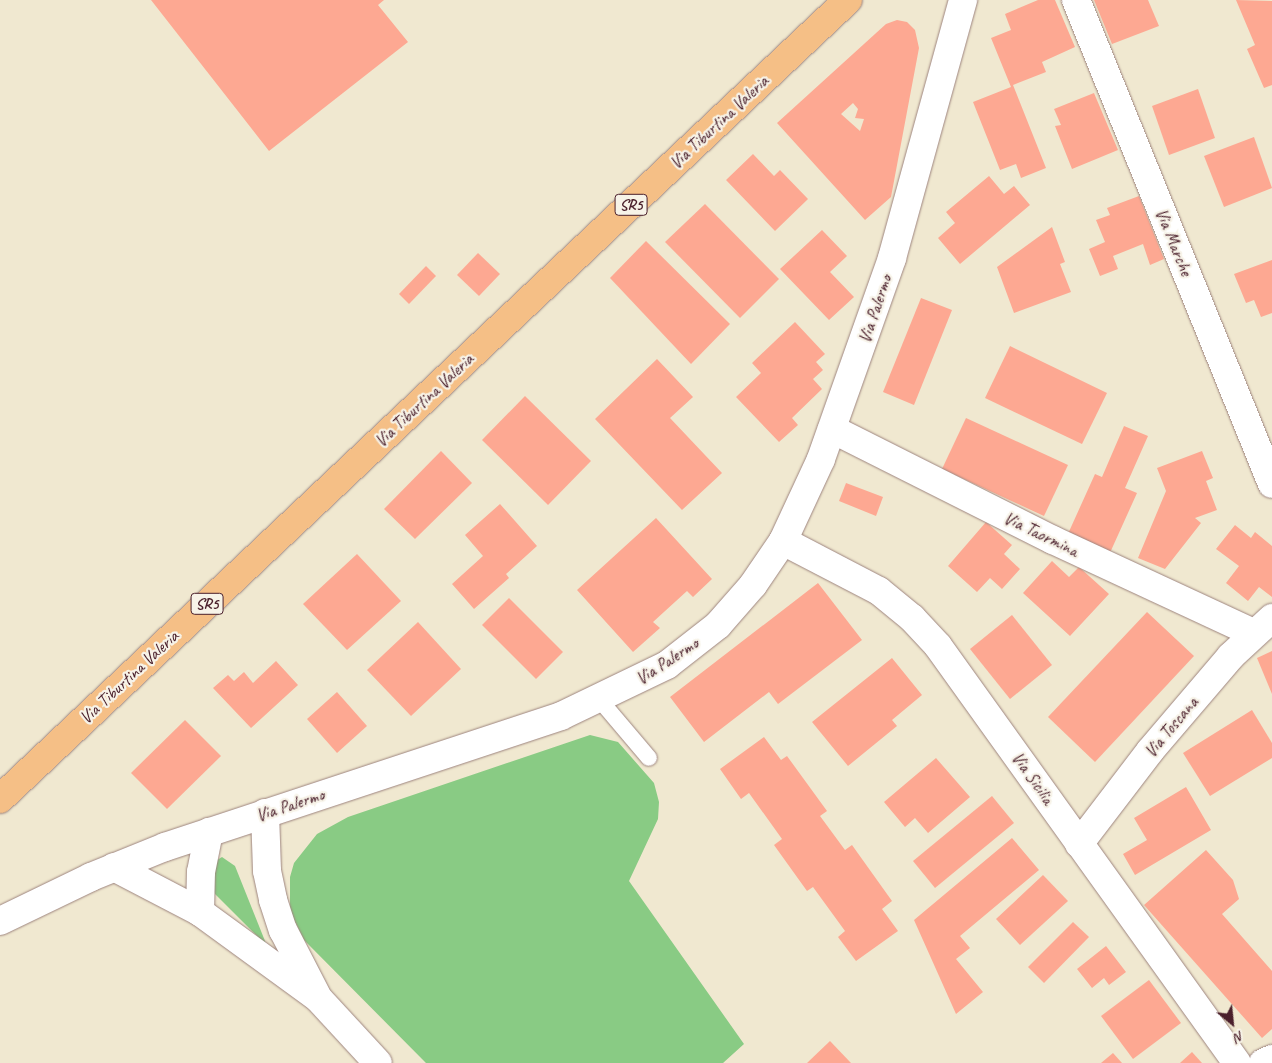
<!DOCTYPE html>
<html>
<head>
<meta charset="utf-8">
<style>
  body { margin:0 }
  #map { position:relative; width:1272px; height:1063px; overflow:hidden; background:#f0e8d0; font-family:Caveat,sans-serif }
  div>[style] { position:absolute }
  .green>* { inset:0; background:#89cb84 }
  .building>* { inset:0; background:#fda892 }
  .roads { filter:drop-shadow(0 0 1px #9d847e) drop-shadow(0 0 1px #9d847e) }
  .service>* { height:16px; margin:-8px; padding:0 8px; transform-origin:8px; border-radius:8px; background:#fff }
  .minor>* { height:28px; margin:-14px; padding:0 14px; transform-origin:14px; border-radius:14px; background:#fff }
  .tertiary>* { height:28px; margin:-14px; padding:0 14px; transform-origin:14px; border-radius:14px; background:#fff }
  .primary>* { height:28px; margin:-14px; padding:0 14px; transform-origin:14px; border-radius:14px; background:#f5bf86 }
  span { translate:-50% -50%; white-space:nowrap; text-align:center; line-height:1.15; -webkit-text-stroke:4.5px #f7f3e8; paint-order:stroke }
  .shield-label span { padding:1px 4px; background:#f7f3e8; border:1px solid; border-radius:4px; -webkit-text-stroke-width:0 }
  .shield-label { font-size:16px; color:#4a1f2b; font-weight:700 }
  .street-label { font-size:18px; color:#4a1f2b }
  .north { position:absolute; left:1207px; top:998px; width:50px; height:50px; -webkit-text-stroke:4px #f7f3e8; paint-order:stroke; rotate:152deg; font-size:14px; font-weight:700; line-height:20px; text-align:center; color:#4a1f2b }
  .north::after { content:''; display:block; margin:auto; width:18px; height:22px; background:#4a1f2b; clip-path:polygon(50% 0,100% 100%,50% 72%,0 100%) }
</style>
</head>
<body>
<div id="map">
  <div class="green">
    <div style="clip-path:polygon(590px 735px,618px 742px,654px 783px,659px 802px,658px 819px,629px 881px,744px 1044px,723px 1063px,426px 1063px,304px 940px,290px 911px,290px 877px,294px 863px,317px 834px,348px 817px)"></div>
    <div style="clip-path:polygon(222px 857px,235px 866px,267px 946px,215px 894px,212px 887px,214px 862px)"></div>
  </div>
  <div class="building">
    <div style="clip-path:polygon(151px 0,384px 0,378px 5px,408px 42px,269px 151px)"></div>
    <div style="clip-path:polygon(1038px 0,1055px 0,1075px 47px,1042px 62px,1046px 72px,1013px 85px,1046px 168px,1021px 178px,1016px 164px,1000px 170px,973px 102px,1011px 87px,991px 38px,1011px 30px,1005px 14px)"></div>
    <div style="clip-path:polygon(1094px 0,1148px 0,1159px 26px,1112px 44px)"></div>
    <div style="clip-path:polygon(1236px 0,1272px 1px,1272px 85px,1264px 88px,1247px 49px,1255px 45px)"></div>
    <div style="clip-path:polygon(evenodd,897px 20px,907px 22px,915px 30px,919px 48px,891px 197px,865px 220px,777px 123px,886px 24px,897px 20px,853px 103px,858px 109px,855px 118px,864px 119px,860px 131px,841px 114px,853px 103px)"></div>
    <div style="clip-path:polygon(1198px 89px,1215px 138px,1169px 155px,1152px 106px)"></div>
    <div style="clip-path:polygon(1094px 93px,1118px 150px,1072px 169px,1055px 126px,1061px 125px,1054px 109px)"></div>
    <div style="clip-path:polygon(1254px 137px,1272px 188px,1224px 207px,1204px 156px)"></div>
    <div style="clip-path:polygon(753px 154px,774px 176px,780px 170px,808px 199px,775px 231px,726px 180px)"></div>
    <div style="clip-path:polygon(989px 176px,1004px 194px,1014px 186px,1030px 205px,960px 264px,938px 238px,955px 223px,946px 212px)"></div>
    <div style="clip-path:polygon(1139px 196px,1164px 259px,1150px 265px,1143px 244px,1113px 256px,1118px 269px,1100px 276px,1089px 249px,1105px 242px,1096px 220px,1110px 215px,1107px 208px)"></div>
    <div style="clip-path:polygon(705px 204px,779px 279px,740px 318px,665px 242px)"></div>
    <div style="clip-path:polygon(1052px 227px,1065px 262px,1060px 264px,1071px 292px,1014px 313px,997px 267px)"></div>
    <div style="clip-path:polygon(822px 230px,847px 256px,830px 272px,854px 297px,829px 320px,780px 269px)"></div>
    <div style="clip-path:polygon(646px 241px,730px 324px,691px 364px,610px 278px)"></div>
    <div style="clip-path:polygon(478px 253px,500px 274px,479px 296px,457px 275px)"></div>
    <div style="clip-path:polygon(1272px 260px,1272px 313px,1261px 317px,1254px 300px,1246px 303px,1234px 274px)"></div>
    <div style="clip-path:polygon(426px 266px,436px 276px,409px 304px,399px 294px)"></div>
    <div style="clip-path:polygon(921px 298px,952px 310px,914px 405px,883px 392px)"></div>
    <div style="clip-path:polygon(795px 322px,825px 354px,816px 362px,823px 370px,813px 379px,822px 389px,792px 418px,798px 425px,779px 442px,736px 397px,761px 373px,752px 363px)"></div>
    <div style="clip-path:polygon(1010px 346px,1107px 393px,1082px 444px,985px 398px)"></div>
    <div style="clip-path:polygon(657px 359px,693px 397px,670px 418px,722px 473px,682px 510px,595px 419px)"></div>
    <div style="clip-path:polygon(525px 396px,591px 461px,548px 505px,482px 440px)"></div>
    <div style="clip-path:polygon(966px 418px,1068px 465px,1044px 516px,942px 469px)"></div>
    <div style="clip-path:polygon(1124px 426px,1148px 436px,1125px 488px,1137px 493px,1109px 555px,1067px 536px,1095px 474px,1102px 477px)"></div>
    <div style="clip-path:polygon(441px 451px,472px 483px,415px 539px,384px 509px)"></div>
    <div style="clip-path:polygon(1202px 451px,1213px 478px,1206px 481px,1217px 510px,1195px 518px,1201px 523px,1165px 569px,1138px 558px,1166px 491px,1157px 468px)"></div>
    <div style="clip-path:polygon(846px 483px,883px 497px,876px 516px,839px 501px)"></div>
    <div style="clip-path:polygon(500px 504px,537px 546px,506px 574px,509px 578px,474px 609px,452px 584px,483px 556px,465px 535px)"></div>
    <div style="clip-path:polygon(656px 518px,712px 579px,693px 597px,687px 591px,653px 622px,660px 628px,633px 652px,577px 590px)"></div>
    <div style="clip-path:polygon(986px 522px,1012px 545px,1004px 554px,1020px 569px,1002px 589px,990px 578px,977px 592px,948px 566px)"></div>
    <div style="clip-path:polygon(1235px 525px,1251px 538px,1255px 532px,1272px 546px,1272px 597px,1259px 587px,1248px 601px,1226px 583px,1239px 566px,1216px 549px)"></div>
    <div style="clip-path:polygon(357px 554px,401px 601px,347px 650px,303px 604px)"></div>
    <div style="clip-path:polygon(1052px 561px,1069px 577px,1079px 567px,1109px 594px,1070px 636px,1023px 593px)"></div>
    <div style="clip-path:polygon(818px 583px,862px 640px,778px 704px,769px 692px,704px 742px,670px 697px)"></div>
    <div style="clip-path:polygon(509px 598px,563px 652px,536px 679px,482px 625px)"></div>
    <div style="clip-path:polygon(1147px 612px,1194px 656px,1095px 762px,1048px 717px)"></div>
    <div style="clip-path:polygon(1012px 615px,1052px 665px,1010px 699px,970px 649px)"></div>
    <div style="clip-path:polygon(418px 622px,461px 669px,411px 716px,367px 670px)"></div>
    <div style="clip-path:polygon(1272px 651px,1272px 694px,1257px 658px)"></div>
    <div style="clip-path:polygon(892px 658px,922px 695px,892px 720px,897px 726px,848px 766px,812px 722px)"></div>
    <div style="clip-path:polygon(276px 661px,298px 685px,251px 728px,213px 688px,228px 675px,234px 681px,244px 672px,253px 683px)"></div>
    <div style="clip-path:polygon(337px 692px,367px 726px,337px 753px,307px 719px)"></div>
    <div style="clip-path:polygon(1252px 710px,1272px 743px,1272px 758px,1210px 796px,1183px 753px)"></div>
    <div style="clip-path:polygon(185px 720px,221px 756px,167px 809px,131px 773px)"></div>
    <div style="clip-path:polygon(764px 737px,781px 760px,787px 756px,827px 811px,820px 816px,845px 850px,852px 845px,892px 901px,882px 909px,898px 931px,856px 961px,838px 937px,845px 931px,813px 887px,807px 891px,774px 845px,782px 839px,749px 793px,741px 799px,720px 769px)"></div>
    <div style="clip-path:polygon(936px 758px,970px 797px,928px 833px,915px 818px,905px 827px,884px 802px)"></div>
    <div style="clip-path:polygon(1186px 787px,1211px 830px,1135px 875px,1123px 854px,1147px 840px,1134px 818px)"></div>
    <div style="clip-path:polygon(992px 796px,1014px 823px,935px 888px,913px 861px)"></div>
    <div style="clip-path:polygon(1012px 838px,1039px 870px,960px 936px,970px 948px,956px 959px,983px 992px,956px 1014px,914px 920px)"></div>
    <div style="clip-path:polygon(1206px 850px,1233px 880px,1239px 899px,1222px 914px,1272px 971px,1272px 1029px,1262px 1038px,1144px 905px)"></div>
    <div style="clip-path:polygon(1043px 875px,1068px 901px,1020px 945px,996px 919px)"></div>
    <div style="clip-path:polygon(1073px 922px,1089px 937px,1044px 983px,1028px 967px)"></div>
    <div style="clip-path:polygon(1106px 946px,1126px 972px,1109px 985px,1104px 978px,1092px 988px,1077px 969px)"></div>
    <div style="clip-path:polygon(1149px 980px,1181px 1023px,1133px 1059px,1101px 1016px)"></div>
    <div style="clip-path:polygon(830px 1041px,851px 1063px,807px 1063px)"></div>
    <div style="clip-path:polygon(1192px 1052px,1202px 1063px,1180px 1063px)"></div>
    <div style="clip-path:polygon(1113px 1053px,1122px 1063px,1101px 1063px)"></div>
  </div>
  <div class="roads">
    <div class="service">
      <div style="left:599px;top:699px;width:77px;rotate:49.7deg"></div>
    </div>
    <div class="minor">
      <div style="left:1076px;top:0;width:522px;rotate:67.95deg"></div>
      <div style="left:832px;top:429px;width:247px;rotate:26.7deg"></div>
      <div style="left:1053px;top:540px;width:221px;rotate:24.9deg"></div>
      <div style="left:783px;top:541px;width:108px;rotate:27.5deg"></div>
      <div style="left:879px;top:591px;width:43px;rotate:39.3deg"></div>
      <div style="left:912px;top:618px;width:38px;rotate:47deg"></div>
      <div style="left:938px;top:646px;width:513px;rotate:54.36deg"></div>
      <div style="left:265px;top:813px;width:58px;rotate:88deg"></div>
      <div style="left:267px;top:871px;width:30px;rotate:78deg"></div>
      <div style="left:273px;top:900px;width:32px;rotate:72deg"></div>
      <div style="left:283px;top:930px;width:72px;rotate:62.7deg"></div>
      <div style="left:1079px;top:844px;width:117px;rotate:-52.6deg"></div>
      <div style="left:1150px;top:751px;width:125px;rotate:-49.5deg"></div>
      <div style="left:1231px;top:656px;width:56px;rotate:-42.8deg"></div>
      <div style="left:114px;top:867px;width:97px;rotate:27.6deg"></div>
      <div style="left:200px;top:912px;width:146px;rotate:36.1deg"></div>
      <div style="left:318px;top:998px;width:88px;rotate:47.3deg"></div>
      <div style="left:200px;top:912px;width:40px;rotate:-88.6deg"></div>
      <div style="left:201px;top:872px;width:41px;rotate:-78.7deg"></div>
      <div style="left:1263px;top:1063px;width:10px;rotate:-24deg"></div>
    </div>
    <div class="tertiary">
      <div style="left:0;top:921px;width:101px;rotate:-25.8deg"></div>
      <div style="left:91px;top:877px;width:80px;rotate:-22.1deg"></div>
      <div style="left:165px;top:847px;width:417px;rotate:-18.3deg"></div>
      <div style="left:561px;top:716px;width:118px;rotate:-25.7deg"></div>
      <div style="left:667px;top:665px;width:65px;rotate:-38.1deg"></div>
      <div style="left:718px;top:625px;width:53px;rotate:-48.8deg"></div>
      <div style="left:753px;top:585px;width:53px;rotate:-55.7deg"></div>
      <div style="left:783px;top:541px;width:90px;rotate:-65.1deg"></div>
      <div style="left:821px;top:459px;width:213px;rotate:-70.5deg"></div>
      <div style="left:892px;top:258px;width:268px;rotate:-74.6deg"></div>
    </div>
    <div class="primary">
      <div style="left:0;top:799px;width:1165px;rotate:-43.3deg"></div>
    </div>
  </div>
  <div class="shield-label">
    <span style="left:631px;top:205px">SR5</span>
    <span style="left:207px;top:604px">SR5</span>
  </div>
  <div class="street-label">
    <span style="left:719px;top:122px;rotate:-43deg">Via Tiburtina Valeria</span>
    <span style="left:1174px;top:242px;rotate:68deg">Via Marche</span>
    <span style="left:875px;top:309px;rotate:-71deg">Via Palermo</span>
    <span style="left:424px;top:400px;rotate:-43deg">Via Tiburtina Valeria</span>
    <span style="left:1041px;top:534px;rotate:26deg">Via Taormina</span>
    <span style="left:667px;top:661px;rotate:-33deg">Via Palermo</span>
    <span style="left:129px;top:677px;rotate:-43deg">Via Tiburtina Valeria</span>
    <span style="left:1171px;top:727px;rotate:-50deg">Via Toscana</span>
    <span style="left:1033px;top:778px;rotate:55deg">Via Sicilia</span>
    <span style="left:290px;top:805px;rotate:-18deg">Via Palermo</span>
  </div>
  <div class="north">N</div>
</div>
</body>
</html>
